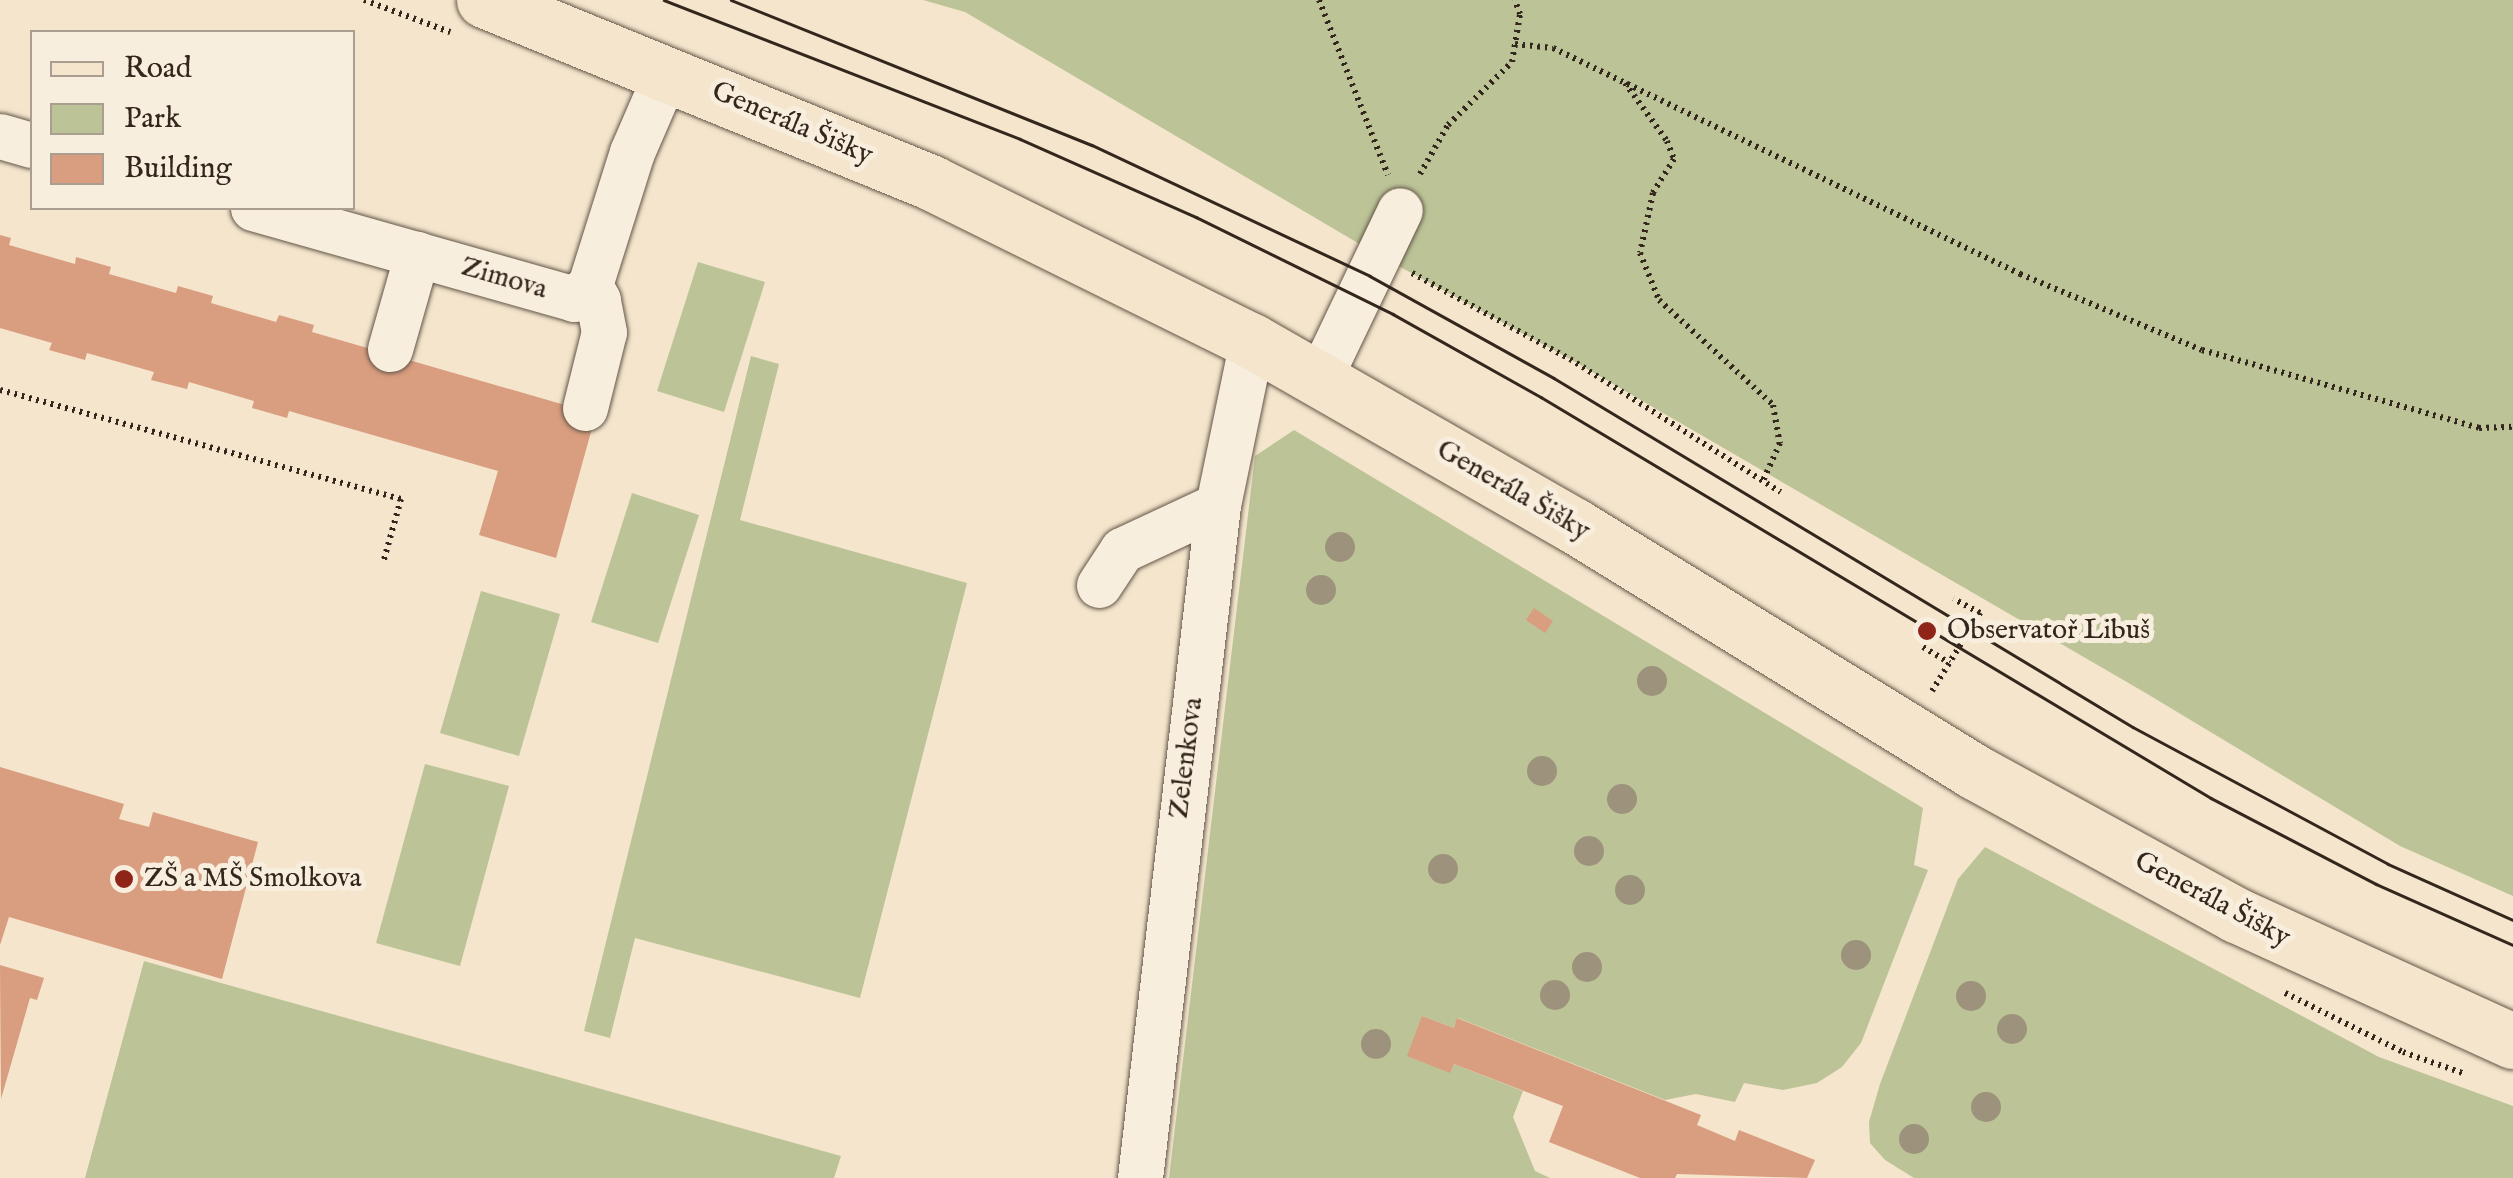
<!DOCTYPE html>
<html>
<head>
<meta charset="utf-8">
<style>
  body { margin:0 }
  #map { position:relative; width:2513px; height:1178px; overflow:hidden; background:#f4e5cc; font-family:"IM FELL English",serif }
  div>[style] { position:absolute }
  .green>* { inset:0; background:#bcc497 }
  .building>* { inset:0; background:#d99d7f }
  .path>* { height:6px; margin-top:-3px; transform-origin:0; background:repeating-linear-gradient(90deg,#33261c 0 2.5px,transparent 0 7.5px) }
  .roads { filter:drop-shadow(0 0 2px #635648) drop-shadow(0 0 2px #635648) }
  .minor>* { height:45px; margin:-22.5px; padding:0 22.5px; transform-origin:22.5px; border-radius:22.5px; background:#f8eede }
  .major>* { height:55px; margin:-27.5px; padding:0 27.5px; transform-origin:27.5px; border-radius:27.5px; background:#f4e5cc }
  .tram>* { height:2.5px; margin:-1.25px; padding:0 1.25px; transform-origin:1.25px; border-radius:1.25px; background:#33261c }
  .trees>* { width:30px; height:30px; margin:-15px; border-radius:50%; background:#9d927c }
  .dots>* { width:28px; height:28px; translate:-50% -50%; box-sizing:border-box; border:5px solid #f8eede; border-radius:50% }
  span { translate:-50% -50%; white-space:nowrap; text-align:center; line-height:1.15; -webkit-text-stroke:10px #f8eede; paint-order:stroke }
  .street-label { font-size:28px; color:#33261c }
  .poi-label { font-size:28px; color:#33261c }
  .left { translate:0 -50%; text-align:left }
  .legend { position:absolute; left:30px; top:30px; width:325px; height:180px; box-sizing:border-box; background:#f8eede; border:2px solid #a99e90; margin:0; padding:12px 18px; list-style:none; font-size:30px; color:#33261c }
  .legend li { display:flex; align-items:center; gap:20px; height:50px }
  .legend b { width:50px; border:2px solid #a99e90 }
</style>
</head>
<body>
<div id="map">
  <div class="green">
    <div style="clip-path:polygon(923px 0,2513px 0,2513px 896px,2400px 846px,2144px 692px,1570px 359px,1380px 256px,965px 12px)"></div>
    <div style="clip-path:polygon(698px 262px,765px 282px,724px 412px,657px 391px)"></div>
    <div style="clip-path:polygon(751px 356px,779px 364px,740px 520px,967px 583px,860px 998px,635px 938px,610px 1038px,584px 1031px)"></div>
    <div style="clip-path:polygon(1294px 430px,1923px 808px,1914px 865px,1928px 870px,1861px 1043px,1842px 1067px,1817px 1083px,1783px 1090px,1744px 1083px,1735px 1102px,1696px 1094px,1665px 1100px,1458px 1018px,1454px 1028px,1422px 1016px,1450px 1072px,1454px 1064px,1523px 1091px,1513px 1117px,1535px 1171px,1550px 1178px,1169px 1178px,1255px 456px)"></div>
    <div style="clip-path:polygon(632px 493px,699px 515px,658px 643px,591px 622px)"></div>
    <div style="clip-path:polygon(481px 591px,560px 614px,519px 756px,440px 733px)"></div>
    <div style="clip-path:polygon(425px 764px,509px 786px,460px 966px,376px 943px)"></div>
    <div style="clip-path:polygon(1985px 847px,2379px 1057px,2513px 1106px,2513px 1178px,1914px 1178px,1885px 1160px,1870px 1143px,1869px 1122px,1880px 1084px,1958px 879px)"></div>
    <div style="clip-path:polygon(144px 961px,221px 983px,841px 1156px,834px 1178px,85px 1178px)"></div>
  </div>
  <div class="building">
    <div style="clip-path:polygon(0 235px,11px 238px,9px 245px,75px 264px,76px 257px,111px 267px,109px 274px,176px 293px,178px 286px,213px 296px,211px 303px,276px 322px,279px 315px,314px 325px,312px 332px,596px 414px,556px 558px,479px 535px,498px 471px,289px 411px,287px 418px,252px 408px,254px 401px,189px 382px,187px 389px,151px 380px,154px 372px,87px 353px,85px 360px,49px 350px,52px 343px,0 328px)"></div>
    <div style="clip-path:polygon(1534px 608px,1553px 621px,1545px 633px,1526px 620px)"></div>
    <div style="clip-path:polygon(0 767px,124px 804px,119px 819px,149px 827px,153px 812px,258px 842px,222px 979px,9px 917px,0 945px)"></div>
    <div style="clip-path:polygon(0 965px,44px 978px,37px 1000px,30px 998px,1px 1099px)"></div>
    <div style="clip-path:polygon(1422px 1016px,1454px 1028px,1457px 1018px,1701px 1115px,1697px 1125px,1735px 1141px,1739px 1130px,1815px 1160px,1807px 1178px,1677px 1174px,1675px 1178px,1640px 1178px,1549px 1142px,1563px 1106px,1454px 1064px,1450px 1073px,1407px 1056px)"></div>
  </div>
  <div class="path">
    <div style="left:364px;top:0;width:92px;rotate:20.4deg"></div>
    <div style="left:1319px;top:0;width:188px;rotate:68.5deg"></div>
    <div style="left:1515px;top:44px;width:38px;rotate:6deg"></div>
    <div style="left:1553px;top:48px;width:519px;rotate:25.82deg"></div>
    <div style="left:2020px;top:274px;width:197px;rotate:22.7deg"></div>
    <div style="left:2202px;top:350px;width:288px;rotate:15.7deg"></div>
    <div style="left:2479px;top:428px;width:34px;rotate:-2deg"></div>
    <div style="left:1625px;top:83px;width:72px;rotate:54.1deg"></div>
    <div style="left:1667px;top:141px;width:19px;rotate:69deg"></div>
    <div style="left:1674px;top:159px;width:40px;rotate:122deg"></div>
    <div style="left:1653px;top:193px;width:61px;rotate:102.2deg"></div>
    <div style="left:1640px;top:253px;width:51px;rotate:68deg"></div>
    <div style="left:1659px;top:300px;width:155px;rotate:42.6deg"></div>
    <div style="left:1773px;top:405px;width:39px;rotate:80deg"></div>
    <div style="left:1780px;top:443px;width:42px;rotate:114.1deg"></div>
    <div style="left:1420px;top:174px;width:56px;rotate:-60.3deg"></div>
    <div style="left:1448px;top:125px;width:90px;rotate:-44.5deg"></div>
    <div style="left:1512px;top:62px;width:49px;rotate:-80.5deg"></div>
    <div style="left:1520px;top:14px;width:15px;rotate:-110deg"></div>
    <div style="left:1412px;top:273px;width:180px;rotate:28.6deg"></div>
    <div style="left:1570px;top:359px;width:249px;rotate:32.3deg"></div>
    <div style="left:0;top:390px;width:416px;rotate:15.2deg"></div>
    <div style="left:401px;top:499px;width:66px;rotate:105.7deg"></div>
    <div style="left:1923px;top:647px;width:31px;rotate:31deg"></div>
    <div style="left:1932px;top:691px;width:92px;rotate:-58.4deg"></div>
    <div style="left:1980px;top:613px;width:30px;rotate:-152deg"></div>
    <div style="left:2285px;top:993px;width:132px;rotate:26.6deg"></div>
    <div style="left:2403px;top:1052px;width:66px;rotate:19.5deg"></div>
  </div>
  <div class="roads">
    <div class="minor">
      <div style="left:0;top:136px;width:33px;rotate:16deg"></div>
      <div style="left:253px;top:208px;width:334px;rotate:15.8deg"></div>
      <div style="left:574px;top:299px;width:21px;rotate:-41deg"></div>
      <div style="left:590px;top:285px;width:139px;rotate:-72.5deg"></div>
      <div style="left:632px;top:152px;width:88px;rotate:-66.6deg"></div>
      <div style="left:390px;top:349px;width:99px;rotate:-74.1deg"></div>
      <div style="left:1319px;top:379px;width:187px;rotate:-64.4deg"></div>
      <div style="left:585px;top:408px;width:78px;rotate:-76deg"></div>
      <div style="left:604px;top:332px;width:33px;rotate:-101deg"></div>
      <div style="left:598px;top:300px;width:17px;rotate:-118deg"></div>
      <div style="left:1099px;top:585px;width:42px;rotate:-56.7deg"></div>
      <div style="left:1122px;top:550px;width:106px;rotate:-25.1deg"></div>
      <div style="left:1140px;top:1178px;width:678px;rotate:-83.39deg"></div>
      <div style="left:1218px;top:505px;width:167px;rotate:-78.3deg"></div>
    </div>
    <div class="major">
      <div style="left:484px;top:0;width:484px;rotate:22.2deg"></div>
      <div style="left:932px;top:183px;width:357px;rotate:26.3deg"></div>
      <div style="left:1252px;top:341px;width:372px;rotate:29.8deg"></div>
      <div style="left:1575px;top:526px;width:470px;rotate:31.6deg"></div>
      <div style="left:1975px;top:772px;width:298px;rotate:28.7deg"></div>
      <div style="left:2236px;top:915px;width:304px;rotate:24.5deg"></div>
    </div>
  </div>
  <div class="tram">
    <div style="left:664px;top:0;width:382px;rotate:21.3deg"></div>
    <div style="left:1020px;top:139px;width:193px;rotate:23.9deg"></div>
    <div style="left:1196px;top:217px;width:220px;rotate:26.2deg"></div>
    <div style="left:1393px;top:314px;width:170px;rotate:29.3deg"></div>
    <div style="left:1541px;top:397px;width:781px;rotate:30.9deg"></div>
    <div style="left:2211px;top:798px;width:186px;rotate:27.5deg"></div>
    <div style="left:2376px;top:884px;width:150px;rotate:24deg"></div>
    <div style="left:731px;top:0;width:389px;rotate:21.9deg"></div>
    <div style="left:1092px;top:145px;width:307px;rotate:25.2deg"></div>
    <div style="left:1370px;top:276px;width:210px;rotate:29deg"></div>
    <div style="left:1554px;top:378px;width:676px;rotate:31.08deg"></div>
    <div style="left:2133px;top:727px;width:289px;rotate:28.2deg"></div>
    <div style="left:2388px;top:864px;width:137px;rotate:24.1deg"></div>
  </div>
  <div class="trees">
    <div style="left:1340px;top:547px"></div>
    <div style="left:1321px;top:590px"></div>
    <div style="left:1652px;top:681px"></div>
    <div style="left:1542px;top:771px"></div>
    <div style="left:1622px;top:799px"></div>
    <div style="left:1589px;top:851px"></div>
    <div style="left:1443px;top:869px"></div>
    <div style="left:1630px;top:890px"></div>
    <div style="left:1856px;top:955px"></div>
    <div style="left:1587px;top:967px"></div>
    <div style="left:1555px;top:995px"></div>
    <div style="left:1971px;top:996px"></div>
    <div style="left:2012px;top:1029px"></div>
    <div style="left:1376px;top:1044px"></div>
    <div style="left:1986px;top:1107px"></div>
    <div style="left:1914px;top:1139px"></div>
  </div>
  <div class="dots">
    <div style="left:1927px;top:631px;background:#8f2418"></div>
    <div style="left:124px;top:879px;background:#8f2418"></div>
  </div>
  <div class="street-label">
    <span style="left:792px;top:124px;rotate:23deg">Generála Šišky</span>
    <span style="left:504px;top:279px;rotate:16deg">Zimova</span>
    <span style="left:1513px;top:491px;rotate:30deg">Generála Šišky</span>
    <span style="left:1187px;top:758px;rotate:-83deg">Zelenkova</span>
    <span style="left:2212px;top:900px;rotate:28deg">Generála Šišky</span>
  </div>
  <div class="poi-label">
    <span class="left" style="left:1947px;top:631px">Observatoř Libuš</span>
    <span class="left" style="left:144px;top:879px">ZŠ a MŠ Smolkova</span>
  </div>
  <ul class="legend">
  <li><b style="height:12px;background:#f4e5cc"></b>Road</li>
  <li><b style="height:28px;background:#bcc497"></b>Park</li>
  <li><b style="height:28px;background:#d99d7f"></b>Building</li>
  </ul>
</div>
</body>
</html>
